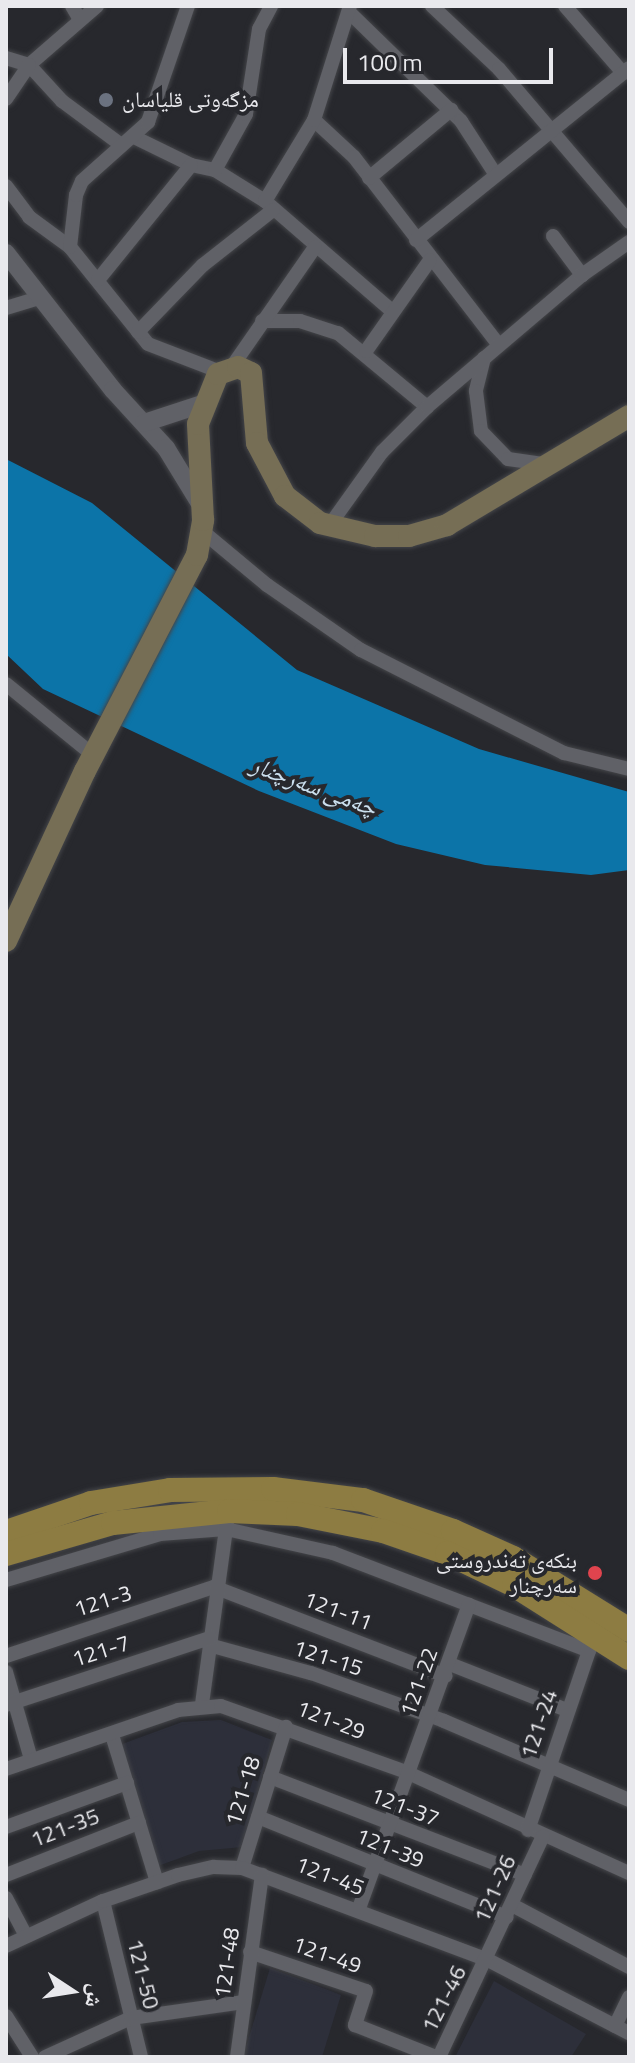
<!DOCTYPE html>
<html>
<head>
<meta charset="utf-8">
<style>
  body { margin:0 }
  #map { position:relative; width:635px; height:2063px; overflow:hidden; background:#27282d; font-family:"Titillium Web","Noto Naskh Arabic",sans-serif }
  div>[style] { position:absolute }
  .built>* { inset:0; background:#2d2f3a }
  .water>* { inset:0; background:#0c74a8 }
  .roads { filter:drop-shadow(0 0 2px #444549) drop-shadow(0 0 2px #444549) }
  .minor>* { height:14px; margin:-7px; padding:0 7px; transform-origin:7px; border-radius:7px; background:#606167 }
  .tertiary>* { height:18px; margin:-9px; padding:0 9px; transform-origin:9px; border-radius:9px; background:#606167 }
  .secondary>* { height:22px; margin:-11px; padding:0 11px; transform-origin:11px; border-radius:11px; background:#766e55 }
  .primary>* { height:24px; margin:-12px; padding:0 12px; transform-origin:12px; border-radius:12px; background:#8d7c42 }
  .dots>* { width:22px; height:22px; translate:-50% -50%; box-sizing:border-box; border:4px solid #27282d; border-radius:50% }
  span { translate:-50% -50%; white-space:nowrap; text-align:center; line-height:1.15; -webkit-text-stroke:8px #27282d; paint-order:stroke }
  .poi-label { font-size:22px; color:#e9e9ed }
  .left { translate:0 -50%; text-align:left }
  .right { translate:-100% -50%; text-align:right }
  .street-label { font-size:22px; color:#e9e9ed }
  .water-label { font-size:24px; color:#cce0ef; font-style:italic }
  .frame { position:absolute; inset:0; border:8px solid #e9e9ed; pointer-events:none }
  .north { position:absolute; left:32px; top:1951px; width:80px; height:80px; -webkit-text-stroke:6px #27282d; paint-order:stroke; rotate:102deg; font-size:22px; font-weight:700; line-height:32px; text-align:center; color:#e9e9ed }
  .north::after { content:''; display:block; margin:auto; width:28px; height:36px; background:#e9e9ed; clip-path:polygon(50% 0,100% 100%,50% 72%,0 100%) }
  .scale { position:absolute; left:343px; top:48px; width:210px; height:36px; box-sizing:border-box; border:4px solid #e9e9ed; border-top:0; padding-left:10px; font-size:24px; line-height:28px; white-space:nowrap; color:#e9e9ed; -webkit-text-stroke:6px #27282d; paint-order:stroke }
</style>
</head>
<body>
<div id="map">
  <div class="built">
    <div style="clip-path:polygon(221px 1720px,272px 1740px,243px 1847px,199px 1851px,158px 1866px,117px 1746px,182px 1722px)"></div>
    <div style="clip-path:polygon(270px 1968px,341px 1995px,322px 2057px,243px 2057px)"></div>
    <div style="clip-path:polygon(494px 1981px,586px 2034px,571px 2057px,455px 2057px)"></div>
  </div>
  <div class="water">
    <div style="clip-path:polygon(6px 459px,92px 503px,297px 670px,479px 749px,629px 792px,629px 870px,591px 875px,485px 865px,396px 844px,259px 791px,43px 689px,6px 654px)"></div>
  </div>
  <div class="roads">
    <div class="minor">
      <div style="left:72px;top:6px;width:16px;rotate:60deg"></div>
      <div style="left:97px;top:6px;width:90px;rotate:139.1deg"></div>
      <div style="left:29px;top:65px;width:49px;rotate:47.5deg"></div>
      <div style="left:62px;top:101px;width:72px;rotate:36.6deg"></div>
      <div style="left:432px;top:6px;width:92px;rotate:43.2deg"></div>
      <div style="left:499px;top:69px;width:201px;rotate:49.6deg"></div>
      <div style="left:565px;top:6px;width:89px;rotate:49.1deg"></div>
      <div style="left:349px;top:12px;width:156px;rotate:44.2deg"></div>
      <div style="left:461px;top:121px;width:64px;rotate:57.1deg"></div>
      <div style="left:6px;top:58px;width:24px;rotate:17deg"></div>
      <div style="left:29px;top:65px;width:41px;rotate:124.1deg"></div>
      <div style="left:314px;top:120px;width:54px;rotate:42.8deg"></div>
      <div style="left:354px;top:157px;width:237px;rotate:52.4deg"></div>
      <div style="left:136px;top:138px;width:61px;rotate:26.1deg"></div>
      <div style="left:191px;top:165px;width:25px;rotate:12deg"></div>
      <div style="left:215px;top:170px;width:59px;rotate:31.8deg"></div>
      <div style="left:265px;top:201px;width:169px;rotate:40.9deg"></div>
      <div style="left:215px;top:170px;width:64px;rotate:-61deg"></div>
      <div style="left:246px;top:114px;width:86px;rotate:-81.3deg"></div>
      <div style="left:259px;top:29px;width:26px;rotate:-62deg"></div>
      <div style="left:369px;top:178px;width:107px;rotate:-39.7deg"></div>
      <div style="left:6px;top:186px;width:39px;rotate:53deg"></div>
      <div style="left:29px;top:217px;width:51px;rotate:36.2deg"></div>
      <div style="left:70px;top:247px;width:124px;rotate:51.2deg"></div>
      <div style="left:148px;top:344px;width:78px;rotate:21deg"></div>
      <div style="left:265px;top:201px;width:95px;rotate:-58.8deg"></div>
      <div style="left:314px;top:120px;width:120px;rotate:-72.5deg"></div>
      <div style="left:553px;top:236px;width:49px;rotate:53.4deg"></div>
      <div style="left:416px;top:240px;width:274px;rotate:-38.9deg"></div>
      <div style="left:70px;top:247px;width:52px;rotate:-83.4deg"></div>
      <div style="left:76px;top:195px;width:15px;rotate:-67deg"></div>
      <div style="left:82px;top:181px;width:89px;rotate:-41.8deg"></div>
      <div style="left:148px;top:122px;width:123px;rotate:-71deg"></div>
      <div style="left:98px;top:280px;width:148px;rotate:-51deg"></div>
      <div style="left:6px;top:308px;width:37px;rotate:-17deg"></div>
      <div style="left:262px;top:321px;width:38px"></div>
      <div style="left:300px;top:321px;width:40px;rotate:18deg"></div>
      <div style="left:338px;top:333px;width:116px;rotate:39.7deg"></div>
      <div style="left:138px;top:332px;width:93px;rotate:-45.9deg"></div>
      <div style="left:203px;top:265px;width:89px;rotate:-38.2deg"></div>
      <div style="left:366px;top:351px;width:111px;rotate:-54.9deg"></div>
      <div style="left:484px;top:358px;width:34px;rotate:104deg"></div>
      <div style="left:476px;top:391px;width:40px;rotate:82.9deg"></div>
      <div style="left:481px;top:431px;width:39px;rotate:46deg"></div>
      <div style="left:508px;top:459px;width:37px;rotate:8deg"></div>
      <div style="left:231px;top:368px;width:147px;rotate:-55.2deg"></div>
      <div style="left:329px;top:526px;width:91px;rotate:-54.4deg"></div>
      <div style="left:382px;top:452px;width:64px;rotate:-45deg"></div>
      <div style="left:427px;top:407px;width:204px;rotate:-40.4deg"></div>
      <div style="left:582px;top:275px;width:57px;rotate:-35.1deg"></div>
      <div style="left:202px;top:531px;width:85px;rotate:39.7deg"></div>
      <div style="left:267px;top:585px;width:114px;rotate:34.7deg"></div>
      <div style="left:361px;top:650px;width:228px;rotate:26.9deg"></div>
      <div style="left:564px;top:753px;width:67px;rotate:13.8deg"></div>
      <div style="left:6px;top:684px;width:112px;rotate:39.2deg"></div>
      <div style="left:6px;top:1580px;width:161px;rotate:-16.6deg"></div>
      <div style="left:160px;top:1534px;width:66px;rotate:-4.3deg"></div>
      <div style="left:226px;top:1529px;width:110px;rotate:12.6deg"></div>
      <div style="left:333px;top:1553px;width:274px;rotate:20.9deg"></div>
      <div style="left:209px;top:1645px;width:106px;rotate:15.4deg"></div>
      <div style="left:311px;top:1673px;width:141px;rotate:19.8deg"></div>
      <div style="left:444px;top:1721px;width:201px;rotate:23.1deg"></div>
      <div style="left:6px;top:1656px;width:219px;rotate:-18.4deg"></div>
      <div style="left:214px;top:1587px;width:248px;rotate:21deg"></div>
      <div style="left:450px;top:1664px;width:126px;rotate:21.5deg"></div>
      <div style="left:6px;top:1672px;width:91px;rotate:74deg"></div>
      <div style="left:202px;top:1704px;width:184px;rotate:-82.2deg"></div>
      <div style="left:6px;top:1705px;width:215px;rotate:-18.2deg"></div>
      <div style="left:112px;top:1735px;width:154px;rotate:73deg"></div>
      <div style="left:6px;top:1769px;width:182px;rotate:-18.9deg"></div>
      <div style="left:178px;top:1710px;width:43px;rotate:-5.3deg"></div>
      <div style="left:221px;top:1706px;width:196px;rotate:19.6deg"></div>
      <div style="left:406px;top:1772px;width:245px;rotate:24.4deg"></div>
      <div style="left:270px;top:1777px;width:273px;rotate:21deg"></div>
      <div style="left:258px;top:1817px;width:268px;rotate:21.9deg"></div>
      <div style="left:6px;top:1827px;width:129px;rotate:-20deg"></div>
      <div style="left:528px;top:1830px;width:195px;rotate:-71.2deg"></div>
      <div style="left:242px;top:1868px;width:148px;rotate:-72.7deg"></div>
      <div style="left:6px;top:1875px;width:143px;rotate:-21.4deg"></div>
      <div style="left:6px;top:1898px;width:41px;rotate:62.2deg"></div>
      <div style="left:103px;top:1901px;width:161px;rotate:76.3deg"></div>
      <div style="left:512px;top:1905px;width:132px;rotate:27.9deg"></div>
      <div style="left:358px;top:1911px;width:326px;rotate:-70.1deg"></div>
      <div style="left:6px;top:1946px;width:107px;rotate:-24.9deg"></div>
      <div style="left:103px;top:1901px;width:79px;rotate:-19.1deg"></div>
      <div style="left:178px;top:1875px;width:37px;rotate:-13deg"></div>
      <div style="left:214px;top:1867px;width:28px;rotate:2deg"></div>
      <div style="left:242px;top:1868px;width:263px;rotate:20.5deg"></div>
      <div style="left:488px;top:1960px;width:159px;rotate:27.4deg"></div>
      <div style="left:250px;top:1952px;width:122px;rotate:18.6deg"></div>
      <div style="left:366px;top:1991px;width:36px;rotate:108deg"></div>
      <div style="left:355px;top:2025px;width:87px;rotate:21.6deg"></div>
      <div style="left:6px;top:2016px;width:49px;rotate:57.6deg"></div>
      <div style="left:615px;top:2026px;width:32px;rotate:-64deg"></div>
      <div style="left:45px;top:2057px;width:94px;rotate:-24.4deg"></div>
      <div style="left:131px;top:2018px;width:114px;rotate:-8.1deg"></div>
      <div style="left:237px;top:2057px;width:184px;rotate:-82.2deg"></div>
      <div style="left:439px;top:2057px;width:244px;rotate:-64.8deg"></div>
    </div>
    <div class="tertiary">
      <div style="left:6px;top:253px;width:174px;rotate:52deg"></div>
      <div style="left:113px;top:390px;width:79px;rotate:47.6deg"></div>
      <div style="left:166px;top:448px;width:69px;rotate:58.6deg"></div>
      <div style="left:144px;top:423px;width:61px;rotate:-18.1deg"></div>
    </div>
    <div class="secondary">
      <div style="left:6px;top:941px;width:187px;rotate:-65.1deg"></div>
      <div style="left:85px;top:771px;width:243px;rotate:-62.6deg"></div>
      <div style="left:197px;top:555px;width:36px;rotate:-80deg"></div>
      <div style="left:203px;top:520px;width:96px;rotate:-93deg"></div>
      <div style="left:198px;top:424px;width:54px;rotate:-68.2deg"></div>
      <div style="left:218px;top:374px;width:21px;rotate:-19deg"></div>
      <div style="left:238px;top:367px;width:14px;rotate:25deg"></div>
      <div style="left:251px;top:373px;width:70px;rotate:85.1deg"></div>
      <div style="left:257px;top:443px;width:60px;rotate:62.2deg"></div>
      <div style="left:285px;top:496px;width:44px;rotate:37.6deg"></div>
      <div style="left:320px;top:523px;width:57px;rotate:13.3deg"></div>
      <div style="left:375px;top:536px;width:34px"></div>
      <div style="left:409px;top:536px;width:40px;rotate:-16deg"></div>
      <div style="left:447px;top:525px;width:212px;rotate:-30.9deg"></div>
    </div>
    <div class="primary">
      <div style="left:6px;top:1532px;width:90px;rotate:-18.8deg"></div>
      <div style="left:91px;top:1503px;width:80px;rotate:-9.3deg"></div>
      <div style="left:170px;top:1490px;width:103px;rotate:-0.6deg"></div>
      <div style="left:273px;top:1489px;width:91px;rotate:7deg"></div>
      <div style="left:363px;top:1500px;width:95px;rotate:19deg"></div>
      <div style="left:453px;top:1531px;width:66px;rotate:24.2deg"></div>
      <div style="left:513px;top:1558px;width:137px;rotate:31.8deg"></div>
      <div style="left:6px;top:1554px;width:111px;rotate:-16.2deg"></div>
      <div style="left:113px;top:1523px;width:117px;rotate:-5.9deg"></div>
      <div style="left:229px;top:1511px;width:69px;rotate:2.5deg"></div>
      <div style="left:298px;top:1514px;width:87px;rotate:11.3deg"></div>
      <div style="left:383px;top:1531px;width:68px;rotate:19deg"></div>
      <div style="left:447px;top:1553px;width:74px;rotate:25.5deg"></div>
      <div style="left:514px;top:1585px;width:136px;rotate:32.4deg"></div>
    </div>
  </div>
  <div class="dots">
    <div style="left:106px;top:100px;background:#6b7280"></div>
    <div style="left:595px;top:1573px;background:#e0444e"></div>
  </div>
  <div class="poi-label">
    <span class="left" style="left:122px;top:100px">مزگەوتی قلیاسان</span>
    <span class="right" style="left:577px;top:1573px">بنکەی تەندروستی<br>سەرچنار</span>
  </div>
  <div class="street-label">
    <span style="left:103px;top:1601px;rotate:-18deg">121-3</span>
    <span style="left:338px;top:1611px;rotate:21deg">121-11</span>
    <span style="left:101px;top:1651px;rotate:-18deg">121-7</span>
    <span style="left:328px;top:1658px;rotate:18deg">121-15</span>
    <span style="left:419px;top:1682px;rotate:-70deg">121-22</span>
    <span style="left:331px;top:1720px;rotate:21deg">121-29</span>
    <span style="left:539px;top:1724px;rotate:-71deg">121-24</span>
    <span style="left:243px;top:1791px;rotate:-73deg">121-18</span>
    <span style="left:405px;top:1807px;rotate:21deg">121-37</span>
    <span style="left:65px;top:1828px;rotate:-21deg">121-35</span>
    <span style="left:390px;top:1848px;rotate:22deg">121-39</span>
    <span style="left:330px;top:1876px;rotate:21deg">121-45</span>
    <span style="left:495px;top:1889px;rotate:-66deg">121-26</span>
    <span style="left:327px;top:1955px;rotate:19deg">121-49</span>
    <span style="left:227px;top:1963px;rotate:-82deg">121-48</span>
    <span style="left:143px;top:1974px;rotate:76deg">121-50</span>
    <span style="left:444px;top:1999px;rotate:-63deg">121-46</span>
  </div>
  <div class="water-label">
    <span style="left:314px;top:786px;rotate:20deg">چەمی سەرچنار</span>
  </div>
  <div class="frame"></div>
  <div class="north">ش</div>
  <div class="scale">100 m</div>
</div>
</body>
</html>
